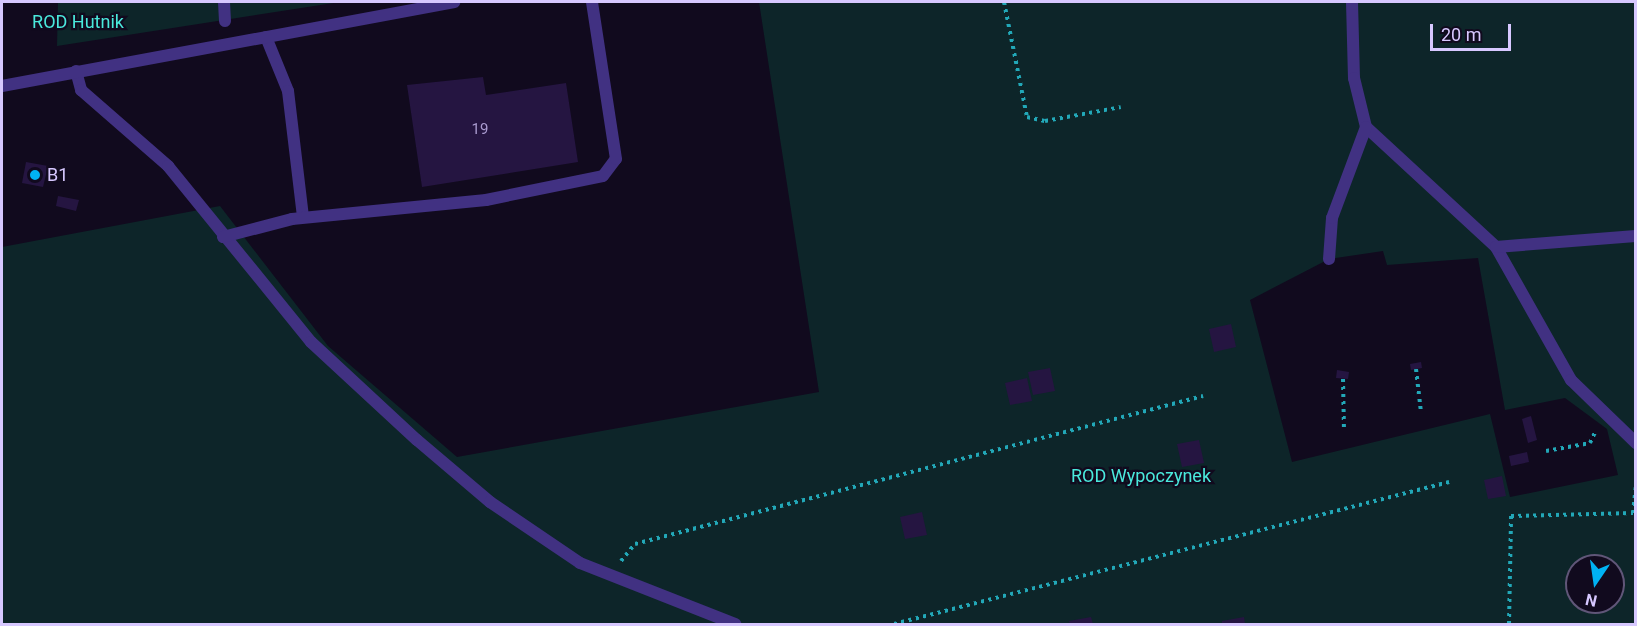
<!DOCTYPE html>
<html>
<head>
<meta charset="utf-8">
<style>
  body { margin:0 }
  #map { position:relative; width:1637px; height:626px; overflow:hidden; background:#110a1e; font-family:Roboto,sans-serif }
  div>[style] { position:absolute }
  .green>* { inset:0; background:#0d2529 }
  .building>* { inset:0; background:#251541 }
  .path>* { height:4px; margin-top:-2px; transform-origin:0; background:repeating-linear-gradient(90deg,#22a8b8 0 3px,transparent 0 7.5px) }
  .lane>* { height:12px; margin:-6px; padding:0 6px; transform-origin:6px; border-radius:6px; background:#413182 }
  .dots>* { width:16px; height:16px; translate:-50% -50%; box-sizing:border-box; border:3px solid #110a1e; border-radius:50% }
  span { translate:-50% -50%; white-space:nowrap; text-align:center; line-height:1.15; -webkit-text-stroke:4.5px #110a1e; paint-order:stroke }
  .number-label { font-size:15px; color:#aa9bd0 }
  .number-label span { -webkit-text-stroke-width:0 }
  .park-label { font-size:18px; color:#4ae9dc }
  .poi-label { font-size:18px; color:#d7c8ff }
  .left { translate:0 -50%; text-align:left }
  .frame { position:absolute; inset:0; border:3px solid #d7c8ff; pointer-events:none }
  .north { position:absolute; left:1565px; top:554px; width:60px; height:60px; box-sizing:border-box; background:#110a1e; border:2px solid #605678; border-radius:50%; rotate:193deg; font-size:16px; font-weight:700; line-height:24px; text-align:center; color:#d7c8ff }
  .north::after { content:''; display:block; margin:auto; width:21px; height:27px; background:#00b2f3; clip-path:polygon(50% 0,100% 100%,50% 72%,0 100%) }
  .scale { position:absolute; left:1430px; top:24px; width:81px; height:27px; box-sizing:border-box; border:3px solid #d7c8ff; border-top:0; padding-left:8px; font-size:18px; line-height:21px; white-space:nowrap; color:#d7c8ff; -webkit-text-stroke:4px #110a1e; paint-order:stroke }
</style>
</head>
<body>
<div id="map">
  <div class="green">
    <div style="clip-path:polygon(58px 2px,340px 2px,57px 46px)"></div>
    <div style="clip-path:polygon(evenodd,759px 2px,1635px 2px,1635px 624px,2px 624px,2px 247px,220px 206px,328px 346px,457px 457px,819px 392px,759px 2px,1383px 251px,1387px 265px,1478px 258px,1505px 410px,1565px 398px,1607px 429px,1618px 475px,1510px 497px,1490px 414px,1292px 462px,1250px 300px,1329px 259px,1383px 251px,759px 2px,1577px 566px,1613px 566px,1613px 602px,1577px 602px,1577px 566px)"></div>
  </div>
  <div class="building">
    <div style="clip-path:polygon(483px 77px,486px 95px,566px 83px,578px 162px,422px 187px,407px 85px)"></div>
    <div style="clip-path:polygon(26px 162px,48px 166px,43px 187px,22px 183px)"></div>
    <div style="clip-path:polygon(58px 196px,79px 200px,76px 211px,56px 206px)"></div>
    <div style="clip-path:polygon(1231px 324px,1236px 347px,1214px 352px,1209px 329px)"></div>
    <div style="clip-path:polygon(1421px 362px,1422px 368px,1411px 370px,1410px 364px)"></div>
    <div style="clip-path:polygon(1050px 368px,1055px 391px,1033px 395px,1028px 372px)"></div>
    <div style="clip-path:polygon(1337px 370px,1349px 372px,1348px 379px,1336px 378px)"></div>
    <div style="clip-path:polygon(1027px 378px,1032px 401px,1010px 405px,1005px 383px)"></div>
    <div style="clip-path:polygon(1531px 416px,1537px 440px,1528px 443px,1522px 419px)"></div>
    <div style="clip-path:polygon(1199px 440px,1204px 463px,1182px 467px,1177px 444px)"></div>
    <div style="clip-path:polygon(1527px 452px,1529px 462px,1511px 466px,1509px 456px)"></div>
    <div style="clip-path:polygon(1502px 476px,1506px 496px,1488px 499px,1484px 480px)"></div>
    <div style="clip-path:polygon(922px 512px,927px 535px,905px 539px,900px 517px)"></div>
    <div style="clip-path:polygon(1091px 617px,1093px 624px,1070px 624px,1069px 621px)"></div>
    <div style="clip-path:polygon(1244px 617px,1245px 624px,1222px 624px,1222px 621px)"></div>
  </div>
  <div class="path">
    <div style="left:1004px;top:2px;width:117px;rotate:78.7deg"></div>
    <div style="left:1027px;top:117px;width:18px;rotate:13deg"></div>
    <div style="left:1045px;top:121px;width:77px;rotate:-10.4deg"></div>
    <div style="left:1416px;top:369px;width:43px;rotate:83.4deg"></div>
    <div style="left:1343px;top:379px;width:52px;rotate:88.9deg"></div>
    <div style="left:1546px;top:451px;width:45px;rotate:-10.3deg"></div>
    <div style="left:1590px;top:443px;width:14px;rotate:-65deg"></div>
    <div style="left:621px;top:561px;width:22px;rotate:-51deg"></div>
    <div style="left:635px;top:544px;width:587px;rotate:-14.6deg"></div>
    <div style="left:894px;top:624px;width:573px;rotate:-14.35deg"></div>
    <div style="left:1509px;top:624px;width:108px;rotate:-88.9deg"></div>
    <div style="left:1511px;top:516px;width:122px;rotate:-1.4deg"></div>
    <div style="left:1633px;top:513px;width:29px;rotate:-84deg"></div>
  </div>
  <div class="lane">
    <div style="left:224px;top:2px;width:19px;rotate:87deg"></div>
    <div style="left:1352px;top:2px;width:76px;rotate:88.5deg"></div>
    <div style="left:1354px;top:78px;width:50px;rotate:76.2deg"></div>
    <div style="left:1366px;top:127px;width:177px;rotate:42.7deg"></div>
    <div style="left:1496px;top:247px;width:153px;rotate:60.6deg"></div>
    <div style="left:1571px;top:380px;width:91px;rotate:44.1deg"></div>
    <div style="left:266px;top:37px;width:58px;rotate:67.8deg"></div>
    <div style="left:288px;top:91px;width:127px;rotate:83.2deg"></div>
    <div style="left:76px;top:71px;width:20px;rotate:75deg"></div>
    <div style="left:81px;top:90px;width:116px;rotate:41.1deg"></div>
    <div style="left:168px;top:166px;width:227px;rotate:50.9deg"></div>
    <div style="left:311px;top:342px;width:144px;rotate:42.8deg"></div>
    <div style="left:417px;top:440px;width:96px;rotate:40.3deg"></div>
    <div style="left:490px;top:502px;width:109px;rotate:34.1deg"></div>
    <div style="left:580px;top:563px;width:167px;rotate:21.5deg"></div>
    <div style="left:2px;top:86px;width:460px;rotate:-10.5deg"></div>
    <div style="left:223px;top:237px;width:71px;rotate:-14.6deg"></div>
    <div style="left:292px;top:219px;width:195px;rotate:-5.6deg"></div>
    <div style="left:486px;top:200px;width:119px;rotate:-11.6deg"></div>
    <div style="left:603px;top:176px;width:21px;rotate:-53deg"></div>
    <div style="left:616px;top:159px;width:159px;rotate:-98.7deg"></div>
    <div style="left:1496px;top:247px;width:140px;rotate:-4.5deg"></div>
    <div style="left:1329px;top:259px;width:41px;rotate:-85.8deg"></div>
    <div style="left:1332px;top:218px;width:97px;rotate:-69.5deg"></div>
  </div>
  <div class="dots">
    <div style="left:35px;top:175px;background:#00b2f3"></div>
  </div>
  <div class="number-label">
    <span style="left:480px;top:130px">19</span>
  </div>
  <div class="park-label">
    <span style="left:78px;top:22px">ROD Hutnik</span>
    <span style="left:1141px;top:476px">ROD Wypoczynek</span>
  </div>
  <div class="poi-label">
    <span class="left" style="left:47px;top:175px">B1</span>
  </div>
  <div class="frame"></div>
  <div class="north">N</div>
  <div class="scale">20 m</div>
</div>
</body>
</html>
